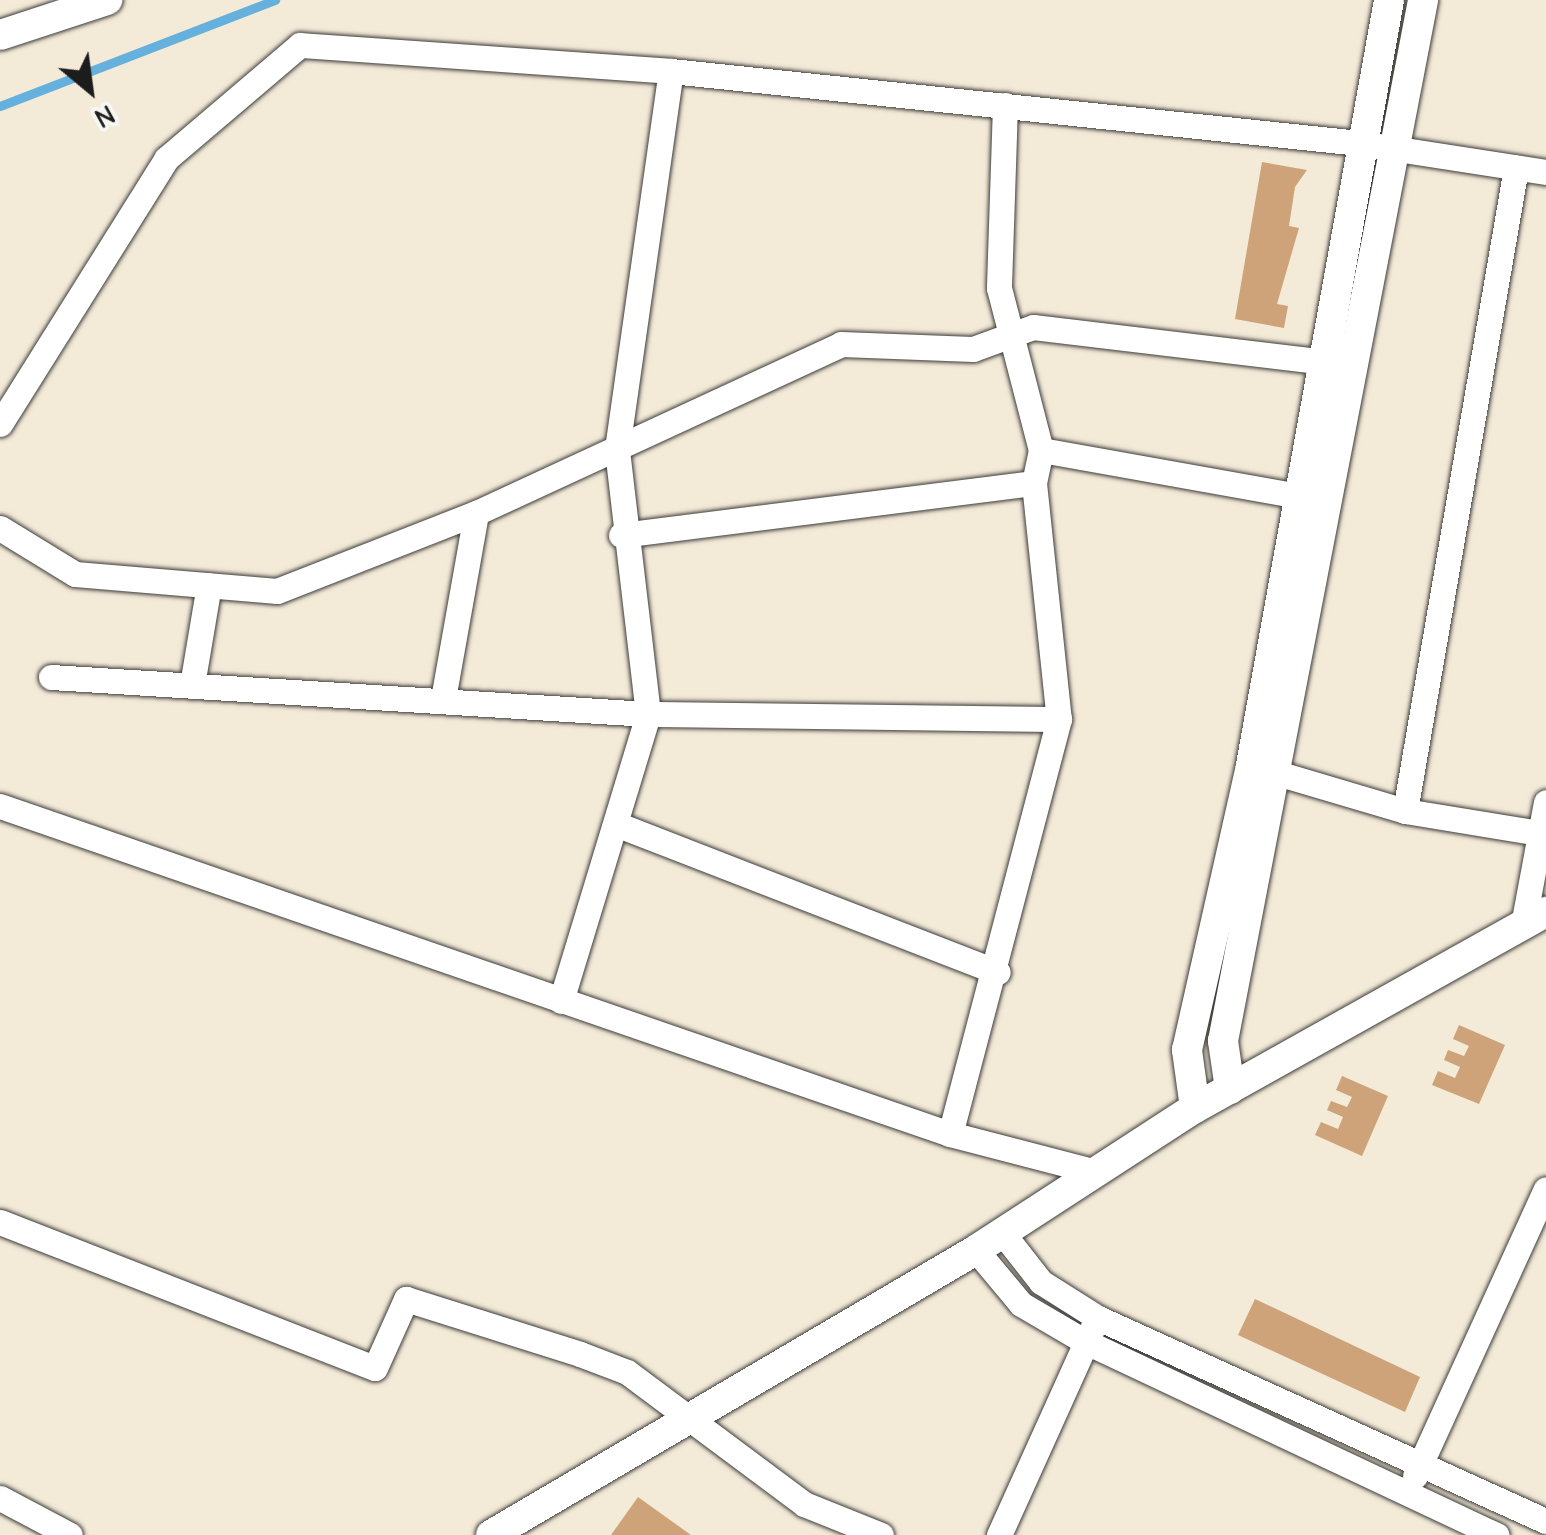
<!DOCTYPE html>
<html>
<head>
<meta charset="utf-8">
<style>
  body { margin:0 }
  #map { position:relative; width:1546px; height:1535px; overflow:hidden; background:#f3ead8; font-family:"Comic Neue",sans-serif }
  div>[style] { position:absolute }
  .stream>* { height:9px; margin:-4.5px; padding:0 4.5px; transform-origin:4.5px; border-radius:4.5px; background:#66b0de }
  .building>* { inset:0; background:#cea379 }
  .roads { filter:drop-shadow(0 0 2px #3c3b38) drop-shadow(0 0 2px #3c3b38) }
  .minor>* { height:25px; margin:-12.5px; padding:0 12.5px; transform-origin:12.5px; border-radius:12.5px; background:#fff }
  .tertiary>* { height:30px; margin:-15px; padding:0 15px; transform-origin:15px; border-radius:15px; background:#fff }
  span { translate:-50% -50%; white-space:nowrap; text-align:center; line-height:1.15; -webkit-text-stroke:8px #f6f6f2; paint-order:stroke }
  .north { position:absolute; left:40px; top:40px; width:100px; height:100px; -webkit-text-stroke:8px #f6f6f2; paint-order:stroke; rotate:151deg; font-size:28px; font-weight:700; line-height:40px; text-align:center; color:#1c1c1c }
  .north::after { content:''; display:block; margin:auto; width:35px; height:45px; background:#1c1c1c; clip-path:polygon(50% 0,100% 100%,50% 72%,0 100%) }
</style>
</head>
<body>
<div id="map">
  <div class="stream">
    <div style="left:0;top:106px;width:295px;rotate:-21.1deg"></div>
  </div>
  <div class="building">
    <div style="clip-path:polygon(1262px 162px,1307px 170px,1295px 187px,1289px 226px,1299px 228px,1277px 304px,1288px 306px,1284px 328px,1235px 319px)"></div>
    <div style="clip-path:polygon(1459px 1025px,1505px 1045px,1479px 1104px,1432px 1085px,1438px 1071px,1455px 1078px,1460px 1067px,1444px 1060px,1448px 1050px,1464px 1056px,1469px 1046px,1453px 1039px)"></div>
    <div style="clip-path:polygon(1342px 1076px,1388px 1096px,1362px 1156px,1315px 1135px,1321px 1122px,1338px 1129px,1343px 1117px,1327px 1110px,1331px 1101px,1347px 1107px,1352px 1097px,1336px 1090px)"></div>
    <div style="clip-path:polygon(1255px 1299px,1420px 1377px,1405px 1412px,1238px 1335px)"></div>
    <div style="clip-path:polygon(638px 1497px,691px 1535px,611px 1535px)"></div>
  </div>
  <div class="roads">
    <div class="minor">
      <div style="left:1005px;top:105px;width:183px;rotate:91.9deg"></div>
      <div style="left:999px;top:288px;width:167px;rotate:75.5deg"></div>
      <div style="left:1041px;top:450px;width:34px;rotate:102deg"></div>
      <div style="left:1034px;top:483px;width:237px;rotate:84deg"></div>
      <div style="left:0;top:424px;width:313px;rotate:-57.9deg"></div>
      <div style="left:166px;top:159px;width:176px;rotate:-40.4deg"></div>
      <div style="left:300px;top:45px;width:372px;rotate:4deg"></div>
      <div style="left:1041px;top:450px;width:278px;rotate:10.1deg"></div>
      <div style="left:0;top:528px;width:88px;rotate:31.5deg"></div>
      <div style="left:75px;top:574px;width:203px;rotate:4.8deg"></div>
      <div style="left:277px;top:591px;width:214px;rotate:-21.4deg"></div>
      <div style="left:476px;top:513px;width:402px;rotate:-24.8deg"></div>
      <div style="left:841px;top:344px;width:132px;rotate:2.2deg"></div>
      <div style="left:973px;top:349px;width:64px;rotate:-20.1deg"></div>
      <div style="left:1033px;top:327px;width:312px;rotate:6.8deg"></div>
      <div style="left:621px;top:535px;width:416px;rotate:-7.2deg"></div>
      <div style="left:51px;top:677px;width:598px;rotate:3.55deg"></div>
      <div style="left:648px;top:714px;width:411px;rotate:0.7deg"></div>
      <div style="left:1059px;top:719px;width:429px;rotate:104.7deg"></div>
      <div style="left:192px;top:685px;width:101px;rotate:-80.4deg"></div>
      <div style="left:443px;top:699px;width:189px;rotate:-79.9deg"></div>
      <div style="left:1260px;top:768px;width:151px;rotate:16.5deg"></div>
      <div style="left:1405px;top:811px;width:143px;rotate:9.3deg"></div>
      <div style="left:0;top:806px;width:1005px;rotate:19.05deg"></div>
      <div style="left:950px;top:1134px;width:147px;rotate:14.6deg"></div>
      <div style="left:1405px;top:811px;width:653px;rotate:-80.21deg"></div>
      <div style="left:621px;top:826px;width:404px;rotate:21.2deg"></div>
      <div style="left:1523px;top:925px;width:125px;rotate:-79.4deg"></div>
      <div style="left:561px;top:1001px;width:300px;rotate:-73.1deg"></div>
      <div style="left:648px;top:714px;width:267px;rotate:-96.7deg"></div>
      <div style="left:617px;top:449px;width:382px;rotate:-81.9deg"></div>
      <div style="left:671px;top:71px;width:692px;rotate:5.97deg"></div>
      <div style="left:1359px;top:143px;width:189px;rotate:8.8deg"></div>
      <div style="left:0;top:1222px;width:402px;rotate:21.3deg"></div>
      <div style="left:375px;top:1368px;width:76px;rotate:-65.8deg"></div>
      <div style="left:406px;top:1299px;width:182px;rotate:17.5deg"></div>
      <div style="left:580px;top:1354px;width:50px;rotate:21deg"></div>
      <div style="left:627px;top:1372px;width:221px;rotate:36.7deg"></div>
      <div style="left:804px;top:1504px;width:83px;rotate:21.9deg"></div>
      <div style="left:1001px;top:1231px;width:65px;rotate:51.9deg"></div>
      <div style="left:1041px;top:1282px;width:67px;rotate:32.3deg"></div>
      <div style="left:1098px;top:1318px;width:492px;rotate:24.4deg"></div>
      <div style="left:976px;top:1250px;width:70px;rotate:50.2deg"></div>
      <div style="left:1021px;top:1304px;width:73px;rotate:30.4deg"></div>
      <div style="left:1084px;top:1341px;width:456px;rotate:25.2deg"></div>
      <div style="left:1415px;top:1476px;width:315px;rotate:-65.5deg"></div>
      <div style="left:0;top:1498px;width:79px;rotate:27.9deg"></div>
      <div style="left:999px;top:1535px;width:228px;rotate:-65.7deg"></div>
    </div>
    <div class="tertiary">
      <div style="left:0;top:35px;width:113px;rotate:-18.1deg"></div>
      <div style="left:1230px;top:1089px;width:49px;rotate:-98.3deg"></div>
      <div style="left:1223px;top:1041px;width:1060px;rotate:-79.12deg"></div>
      <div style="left:1195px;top:1108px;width:59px;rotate:-97.9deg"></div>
      <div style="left:1187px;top:1050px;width:292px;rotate:-77.3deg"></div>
      <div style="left:1251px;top:765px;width:777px;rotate:-79.77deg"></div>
      <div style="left:491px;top:1535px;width:563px;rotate:-30.44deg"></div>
      <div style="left:976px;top:1250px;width:261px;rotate:-33deg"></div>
      <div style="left:1195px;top:1108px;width:402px;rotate:-29.2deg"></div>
    </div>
  </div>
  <div class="north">N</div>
</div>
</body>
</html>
